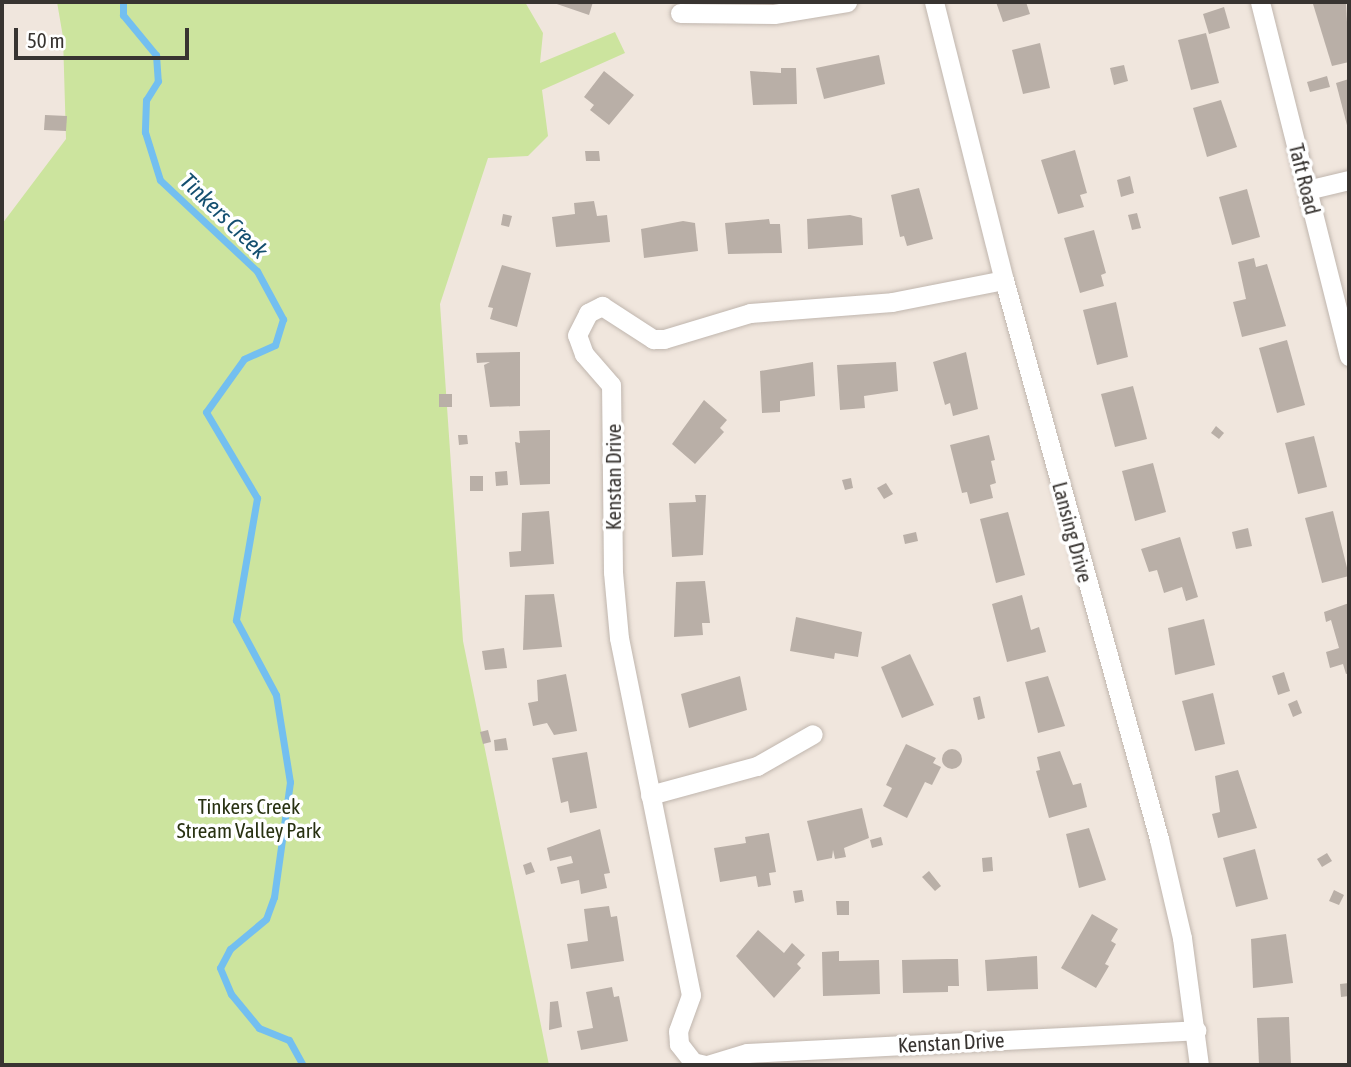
<!DOCTYPE html>
<html>
<head>
<meta charset="utf-8">
<style>
  body { margin:0 }
  #map { position:relative; width:1351px; height:1067px; overflow:hidden; background:#f0e6dd; font-family:"Asap Condensed",sans-serif }
  div>[style] { position:absolute }
  .green>* { inset:0; background:#cce49e }
  .stream>* { height:7px; margin:-3.5px; padding:0 3.5px; transform-origin:3.5px; border-radius:3.5px; background:#73bff0 }
  .building>* { inset:0; background:#b9afa7 }
  .round { border-radius:50% }
  .roads { filter:drop-shadow(0 0 2px #c0b6ae) drop-shadow(0 0 2px #c0b6ae) }
  .minor>* { height:19px; margin:-9.5px; padding:0 9.5px; transform-origin:9.5px; border-radius:9.5px; background:#fff }
  span { translate:-50% -50%; white-space:nowrap; text-align:center; line-height:1.15; -webkit-text-stroke:7px #fff; paint-order:stroke }
  .street-label { font-size:21px; color:#383431 }
  .park-label { font-size:21px; color:#283111 }
  .water-label { font-size:23px; color:#144f70; font-style:italic }
  .frame { position:absolute; inset:0; border:4px solid #383431; pointer-events:none }
  .scale { position:absolute; left:14px; top:28px; width:175px; height:32px; box-sizing:border-box; border:4px solid #383431; border-top:0; padding-left:9px; font-size:21px; line-height:24px; white-space:nowrap; color:#383431; -webkit-text-stroke:5px #fff; paint-order:stroke }
</style>
</head>
<body>
<div id="map">
  <div class="green">
    <div style="clip-path:polygon(57px 2px,525px 2px,543px 33px,540px 63px,615px 32px,625px 53px,542px 90px,548px 136px,528px 156px,488px 158px,440px 304px,463px 641px,549px 1065px,2px 1065px,2px 224px,66px 139px,63px 37px)"></div>
  </div>
  <div class="stream">
    <div style="left:123px;top:2px;width:13px;rotate:90deg"></div>
    <div style="left:123px;top:15px;width:52px;rotate:50.5deg"></div>
    <div style="left:156px;top:55px;width:26px;rotate:86deg"></div>
    <div style="left:158px;top:81px;width:22px;rotate:122deg"></div>
    <div style="left:146px;top:100px;width:32px;rotate:92deg"></div>
    <div style="left:145px;top:132px;width:50px;rotate:72.6deg"></div>
    <div style="left:160px;top:180px;width:133px;rotate:43.2deg"></div>
    <div style="left:257px;top:271px;width:55px;rotate:61.6deg"></div>
    <div style="left:283px;top:319px;width:27px;rotate:107deg"></div>
    <div style="left:275px;top:345px;width:34px;rotate:156deg"></div>
    <div style="left:244px;top:359px;width:65px;rotate:125.6deg"></div>
    <div style="left:206px;top:412px;width:100px;rotate:59.3deg"></div>
    <div style="left:257px;top:498px;width:124px;rotate:99.8deg"></div>
    <div style="left:236px;top:620px;width:85px;rotate:61.9deg"></div>
    <div style="left:276px;top:695px;width:88px;rotate:80.9deg"></div>
    <div style="left:290px;top:782px;width:116px;rotate:97.9deg"></div>
    <div style="left:274px;top:897px;width:23px;rotate:110deg"></div>
    <div style="left:266px;top:919px;width:47px;rotate:140.2deg"></div>
    <div style="left:230px;top:949px;width:21px;rotate:118deg"></div>
    <div style="left:220px;top:968px;width:28px;rotate:67deg"></div>
    <div style="left:231px;top:994px;width:44px;rotate:50.5deg"></div>
    <div style="left:259px;top:1028px;width:32px;rotate:22deg"></div>
    <div style="left:289px;top:1040px;width:29px;rotate:61deg"></div>
  </div>
  <div class="building">
    <div style="clip-path:polygon(551px 2px,593px 2px,589px 15px)"></div>
    <div style="clip-path:polygon(996px 2px,1026px 2px,1030px 14px,1003px 22px)"></div>
    <div style="clip-path:polygon(1346px 2px,1349px 62px,1332px 66px,1313px 4px)"></div>
    <div style="clip-path:polygon(1224px 7px,1230px 28px,1209px 34px,1203px 14px)"></div>
    <div style="clip-path:polygon(1206px 33px,1219px 83px,1191px 90px,1178px 40px)"></div>
    <div style="clip-path:polygon(1040px 43px,1050px 88px,1023px 94px,1012px 50px)"></div>
    <div style="clip-path:polygon(879px 55px,885px 84px,824px 99px,816px 68px)"></div>
    <div style="clip-path:polygon(1124px 65px,1128px 81px,1114px 85px,1110px 68px)"></div>
    <div style="clip-path:polygon(781px 68px,796px 68px,797px 104px,753px 105px,750px 71px,781px 73px)"></div>
    <div style="clip-path:polygon(604px 71px,634px 95px,609px 125px,590px 110px,594px 105px,584px 97px)"></div>
    <div style="clip-path:polygon(1327px 76px,1330px 87px,1310px 92px,1307px 82px)"></div>
    <div style="clip-path:polygon(1349px 79px,1349px 129px,1348px 129px,1336px 83px)"></div>
    <div style="clip-path:polygon(1221px 100px,1237px 147px,1207px 157px,1193px 108px)"></div>
    <div style="clip-path:polygon(45px 115px,67px 116px,66px 131px,44px 130px)"></div>
    <div style="clip-path:polygon(1075px 150px,1087px 193px,1080px 195px,1084px 207px,1058px 214px,1041px 160px)"></div>
    <div style="clip-path:polygon(585px 151px,599px 151px,600px 161px,586px 161px)"></div>
    <div style="clip-path:polygon(1130px 176px,1134px 193px,1121px 197px,1117px 180px)"></div>
    <div style="clip-path:polygon(919px 188px,933px 239px,907px 246px,904px 236px,900px 237px,891px 195px)"></div>
    <div style="clip-path:polygon(1247px 189px,1260px 237px,1232px 245px,1219px 197px)"></div>
    <div style="clip-path:polygon(594px 201px,597px 216px,607px 215px,610px 242px,556px 247px,552px 217px,575px 214px,574px 203px)"></div>
    <div style="clip-path:polygon(1137px 213px,1141px 228px,1132px 230px,1128px 215px)"></div>
    <div style="clip-path:polygon(503px 214px,512px 216px,509px 227px,501px 225px)"></div>
    <div style="clip-path:polygon(850px 215px,862px 218px,863px 245px,808px 249px,807px 219px)"></div>
    <div style="clip-path:polygon(769px 219px,770px 224px,780px 224px,782px 253px,728px 254px,725px 223px)"></div>
    <div style="clip-path:polygon(683px 221px,695px 223px,698px 251px,644px 258px,641px 229px)"></div>
    <div style="clip-path:polygon(1094px 230px,1106px 273px,1101px 275px,1104px 286px,1080px 293px,1064px 238px)"></div>
    <div style="clip-path:polygon(1254px 258px,1256px 267px,1267px 264px,1286px 326px,1242px 337px,1233px 302px,1246px 299px,1238px 262px)"></div>
    <div style="clip-path:polygon(502px 265px,531px 273px,517px 327px,490px 319px,493px 308px,488px 307px)"></div>
    <div style="clip-path:polygon(1116px 302px,1128px 357px,1097px 365px,1083px 310px)"></div>
    <div style="clip-path:polygon(1287px 340px,1305px 405px,1277px 413px,1259px 348px)"></div>
    <div style="clip-path:polygon(520px 352px,520px 406px,490px 407px,484px 365px,490px 362px,477px 363px,476px 353px)"></div>
    <div style="clip-path:polygon(966px 352px,978px 409px,953px 416px,950px 403px,945px 405px,933px 362px)"></div>
    <div style="clip-path:polygon(813px 362px,815px 396px,780px 401px,780px 412px,762px 413px,760px 371px)"></div>
    <div style="clip-path:polygon(896px 362px,898px 391px,864px 396px,865px 408px,840px 410px,837px 365px)"></div>
    <div style="clip-path:polygon(1133px 386px,1147px 439px,1115px 447px,1101px 394px)"></div>
    <div style="clip-path:polygon(439px 394px,452px 394px,452px 407px,439px 407px)"></div>
    <div style="clip-path:polygon(704px 400px,727px 420px,720px 428px,724px 432px,695px 464px,672px 444px)"></div>
    <div style="clip-path:polygon(1216px 426px,1224px 433px,1219px 439px,1211px 433px)"></div>
    <div style="clip-path:polygon(550px 430px,550px 484px,520px 485px,515px 442px,520px 443px,519px 431px)"></div>
    <div style="clip-path:polygon(458px 435px,467px 435px,468px 444px,459px 445px)"></div>
    <div style="clip-path:polygon(989px 435px,995px 460px,991px 461px,996px 483px,990px 485px,993px 498px,970px 504px,967px 492px,962px 493px,950px 445px)"></div>
    <div style="clip-path:polygon(1314px 436px,1327px 487px,1298px 494px,1285px 443px)"></div>
    <div style="clip-path:polygon(1153px 463px,1166px 512px,1135px 521px,1122px 471px)"></div>
    <div style="clip-path:polygon(507px 471px,508px 485px,496px 486px,495px 472px)"></div>
    <div style="clip-path:polygon(470px 476px,483px 476px,483px 491px,470px 491px)"></div>
    <div style="clip-path:polygon(851px 478px,853px 488px,845px 490px,842px 480px)"></div>
    <div style="clip-path:polygon(886px 483px,893px 494px,884px 499px,877px 488px)"></div>
    <div style="clip-path:polygon(695px 495px,706px 495px,703px 555px,672px 557px,669px 503px,696px 502px)"></div>
    <div style="clip-path:polygon(549px 511px,554px 564px,510px 567px,509px 552px,521px 551px,522px 513px)"></div>
    <div style="clip-path:polygon(1333px 511px,1349px 576px,1322px 583px,1305px 518px)"></div>
    <div style="clip-path:polygon(1008px 512px,1025px 575px,996px 583px,980px 519px)"></div>
    <div style="clip-path:polygon(1248px 528px,1252px 546px,1236px 549px,1232px 532px)"></div>
    <div style="clip-path:polygon(916px 532px,918px 541px,905px 544px,903px 535px)"></div>
    <div style="clip-path:polygon(1180px 537px,1198px 597px,1186px 601px,1182px 587px,1164px 593px,1157px 570px,1149px 572px,1141px 549px)"></div>
    <div style="clip-path:polygon(705px 581px,710px 623px,702px 623px,703px 635px,674px 637px,676px 582px)"></div>
    <div style="clip-path:polygon(554px 594px,562px 647px,523px 650px,525px 595px)"></div>
    <div style="clip-path:polygon(1022px 595px,1031px 630px,1039px 627px,1046px 652px,1007px 662px,992px 604px)"></div>
    <div style="clip-path:polygon(1349px 603px,1349px 673px,1346px 674px,1343px 664px,1330px 668px,1326px 652px,1339px 648px,1331px 620px,1326px 622px,1324px 612px)"></div>
    <div style="clip-path:polygon(796px 617px,862px 632px,858px 657px,835px 653px,834px 659px,790px 651px)"></div>
    <div style="clip-path:polygon(1204px 619px,1215px 665px,1175px 675px,1168px 628px)"></div>
    <div style="clip-path:polygon(504px 648px,507px 668px,485px 670px,482px 651px)"></div>
    <div style="clip-path:polygon(910px 654px,934px 705px,902px 718px,881px 667px)"></div>
    <div style="clip-path:polygon(1284px 672px,1290px 691px,1278px 695px,1272px 676px)"></div>
    <div style="clip-path:polygon(566px 674px,577px 731px,554px 735px,547px 723px,533px 726px,528px 703px,538px 701px,537px 680px)"></div>
    <div style="clip-path:polygon(740px 676px,747px 710px,689px 728px,681px 694px)"></div>
    <div style="clip-path:polygon(1048px 676px,1065px 726px,1038px 733px,1025px 682px)"></div>
    <div style="clip-path:polygon(1213px 693px,1225px 744px,1195px 751px,1182px 701px)"></div>
    <div style="clip-path:polygon(980px 696px,985px 718px,978px 720px,973px 698px)"></div>
    <div style="clip-path:polygon(1297px 700px,1302px 713px,1293px 717px,1288px 704px)"></div>
    <div style="clip-path:polygon(488px 730px,491px 742px,483px 744px,480px 732px)"></div>
    <div style="clip-path:polygon(506px 738px,508px 750px,495px 751px,494px 740px)"></div>
    <div style="clip-path:polygon(906px 744px,936px 758px,933px 763px,941px 767px,932px 785px,925px 782px,907px 818px,883px 806px,892px 788px,886px 785px)"></div>
    <div class="round" style="left:942px;top:749px;width:20px;height:20px"></div>
    <div style="clip-path:polygon(1060px 751px,1073px 785px,1081px 783px,1087px 807px,1049px 818px,1036px 771px,1040px 770px,1037px 757px)"></div>
    <div style="clip-path:polygon(587px 752px,597px 808px,570px 813px,568px 801px,561px 803px,552px 758px)"></div>
    <div style="clip-path:polygon(1238px 770px,1257px 828px,1218px 838px,1212px 814px,1220px 812px,1215px 776px)"></div>
    <div style="clip-path:polygon(862px 808px,869px 838px,844px 848px,846px 857px,835px 859px,833px 850px,832px 858px,817px 861px,807px 821px)"></div>
    <div style="clip-path:polygon(1089px 828px,1106px 880px,1079px 888px,1066px 834px)"></div>
    <div style="clip-path:polygon(600px 829px,610px 873px,604px 874px,607px 888px,581px 894px,579px 880px,561px 884px,557px 867px,573px 863px,571px 856px,550px 861px,547px 848px)"></div>
    <div style="clip-path:polygon(769px 833px,776px 872px,769px 873px,771px 885px,758px 887px,756px 876px,720px 882px,714px 848px,746px 843px,745px 837px)"></div>
    <div style="clip-path:polygon(881px 837px,883px 845px,872px 848px,870px 840px)"></div>
    <div style="clip-path:polygon(1255px 849px,1268px 899px,1236px 907px,1223px 858px)"></div>
    <div style="clip-path:polygon(1327px 853px,1332px 861px,1322px 867px,1317px 859px)"></div>
    <div style="clip-path:polygon(992px 857px,993px 871px,983px 872px,982px 858px)"></div>
    <div style="clip-path:polygon(531px 862px,535px 872px,526px 875px,523px 865px)"></div>
    <div style="clip-path:polygon(929px 871px,941px 886px,935px 891px,922px 877px)"></div>
    <div style="clip-path:polygon(802px 890px,804px 901px,795px 903px,793px 891px)"></div>
    <div style="clip-path:polygon(1334px 890px,1344px 895px,1339px 905px,1329px 901px)"></div>
    <div style="clip-path:polygon(836px 901px,849px 901px,849px 915px,837px 915px)"></div>
    <div style="clip-path:polygon(609px 906px,611px 917px,617px 916px,624px 961px,571px 969px,567px 944px,588px 941px,584px 909px)"></div>
    <div style="clip-path:polygon(1092px 914px,1118px 929px,1111px 941px,1116px 944px,1105px 964px,1109px 966px,1096px 988px,1061px 968px)"></div>
    <div style="clip-path:polygon(758px 930px,784px 953px,792px 943px,805px 955px,797px 964px,801px 968px,774px 998px,736px 956px)"></div>
    <div style="clip-path:polygon(1286px 934px,1293px 983px,1253px 988px,1251px 939px)"></div>
    <div style="clip-path:polygon(839px 951px,839px 961px,879px 960px,880px 994px,823px 996px,822px 952px)"></div>
    <div style="clip-path:polygon(1037px 956px,1038px 989px,987px 991px,985px 960px)"></div>
    <div style="clip-path:polygon(947px 959px,958px 959px,959px 986px,948px 986px,948px 992px,903px 993px,902px 960px)"></div>
    <div style="clip-path:polygon(1349px 983px,1349px 996px,1341px 997px,1340px 984px)"></div>
    <div style="clip-path:polygon(612px 987px,614px 997px,619px 996px,628px 1041px,581px 1050px,577px 1031px,593px 1028px,586px 992px)"></div>
    <div style="clip-path:polygon(558px 1001px,562px 1027px,549px 1030px,550px 1002px)"></div>
    <div style="clip-path:polygon(1289px 1017px,1291px 1065px,1259px 1065px,1257px 1018px)"></div>
  </div>
  <div class="roads">
    <div class="minor">
      <div style="left:934px;top:2px;width:287px;rotate:75.9deg"></div>
      <div style="left:1004px;top:280px;width:580px;rotate:74.5deg"></div>
      <div style="left:1159px;top:839px;width:102px;rotate:76.9deg"></div>
      <div style="left:1182px;top:938px;width:128px;rotate:82.4deg"></div>
      <div style="left:1260px;top:2px;width:365px;rotate:75.9deg"></div>
      <div style="left:680px;top:13px;width:94px;rotate:0.6deg"></div>
      <div style="left:774px;top:14px;width:74px;rotate:-9.3deg"></div>
      <div style="left:1307px;top:190px;width:43px;rotate:-13.4deg"></div>
      <div style="left:650px;top:795px;width:111px;rotate:-15.2deg"></div>
      <div style="left:757px;top:766px;width:64px;rotate:-29.7deg"></div>
      <div style="left:705px;top:1065px;width:12px;rotate:-166deg"></div>
      <div style="left:693px;top:1062px;width:23px;rotate:-128deg"></div>
      <div style="left:679px;top:1044px;width:13px;rotate:-94deg"></div>
      <div style="left:678px;top:1031px;width:38px;rotate:-70deg"></div>
      <div style="left:691px;top:995px;width:364px;rotate:-101.4deg"></div>
      <div style="left:619px;top:638px;width:66px;rotate:-95.2deg"></div>
      <div style="left:613px;top:572px;width:187px;rotate:-90.6deg"></div>
      <div style="left:611px;top:385px;width:41px;rotate:-131.1deg"></div>
      <div style="left:584px;top:354px;width:20px;rotate:-110deg"></div>
      <div style="left:577px;top:335px;width:25px;rotate:-63deg"></div>
      <div style="left:588px;top:313px;width:16px;rotate:-27deg"></div>
      <div style="left:602px;top:306px;width:61px;rotate:32.9deg"></div>
      <div style="left:653px;top:339px;width:11px"></div>
      <div style="left:664px;top:339px;width:90px;rotate:-16.8deg"></div>
      <div style="left:750px;top:313px;width:142px;rotate:-4.4deg"></div>
      <div style="left:892px;top:302px;width:114px;rotate:-11.1deg"></div>
      <div style="left:707px;top:1065px;width:42px;rotate:-16.7deg"></div>
      <div style="left:747px;top:1053px;width:450px;rotate:-2.9deg"></div>
    </div>
  </div>
  <div class="street-label">
    <span style="left:1305px;top:179px;rotate:76deg">Taft Road</span>
    <span style="left:613px;top:477px;rotate:-90deg">Kenstan Drive</span>
    <span style="left:1073px;top:532px;rotate:75deg">Lansing Drive</span>
    <span style="left:951px;top:1042px;rotate:-3deg">Kenstan Drive</span>
  </div>
  <div class="park-label">
    <span style="left:249px;top:818px">Tinkers Creek<br>Stream Valley Park</span>
  </div>
  <div class="water-label">
    <span style="left:224px;top:216px;rotate:44deg">Tinkers Creek</span>
  </div>
  <div class="frame"></div>
  <div class="scale">50 m</div>
</div>
</body>
</html>
